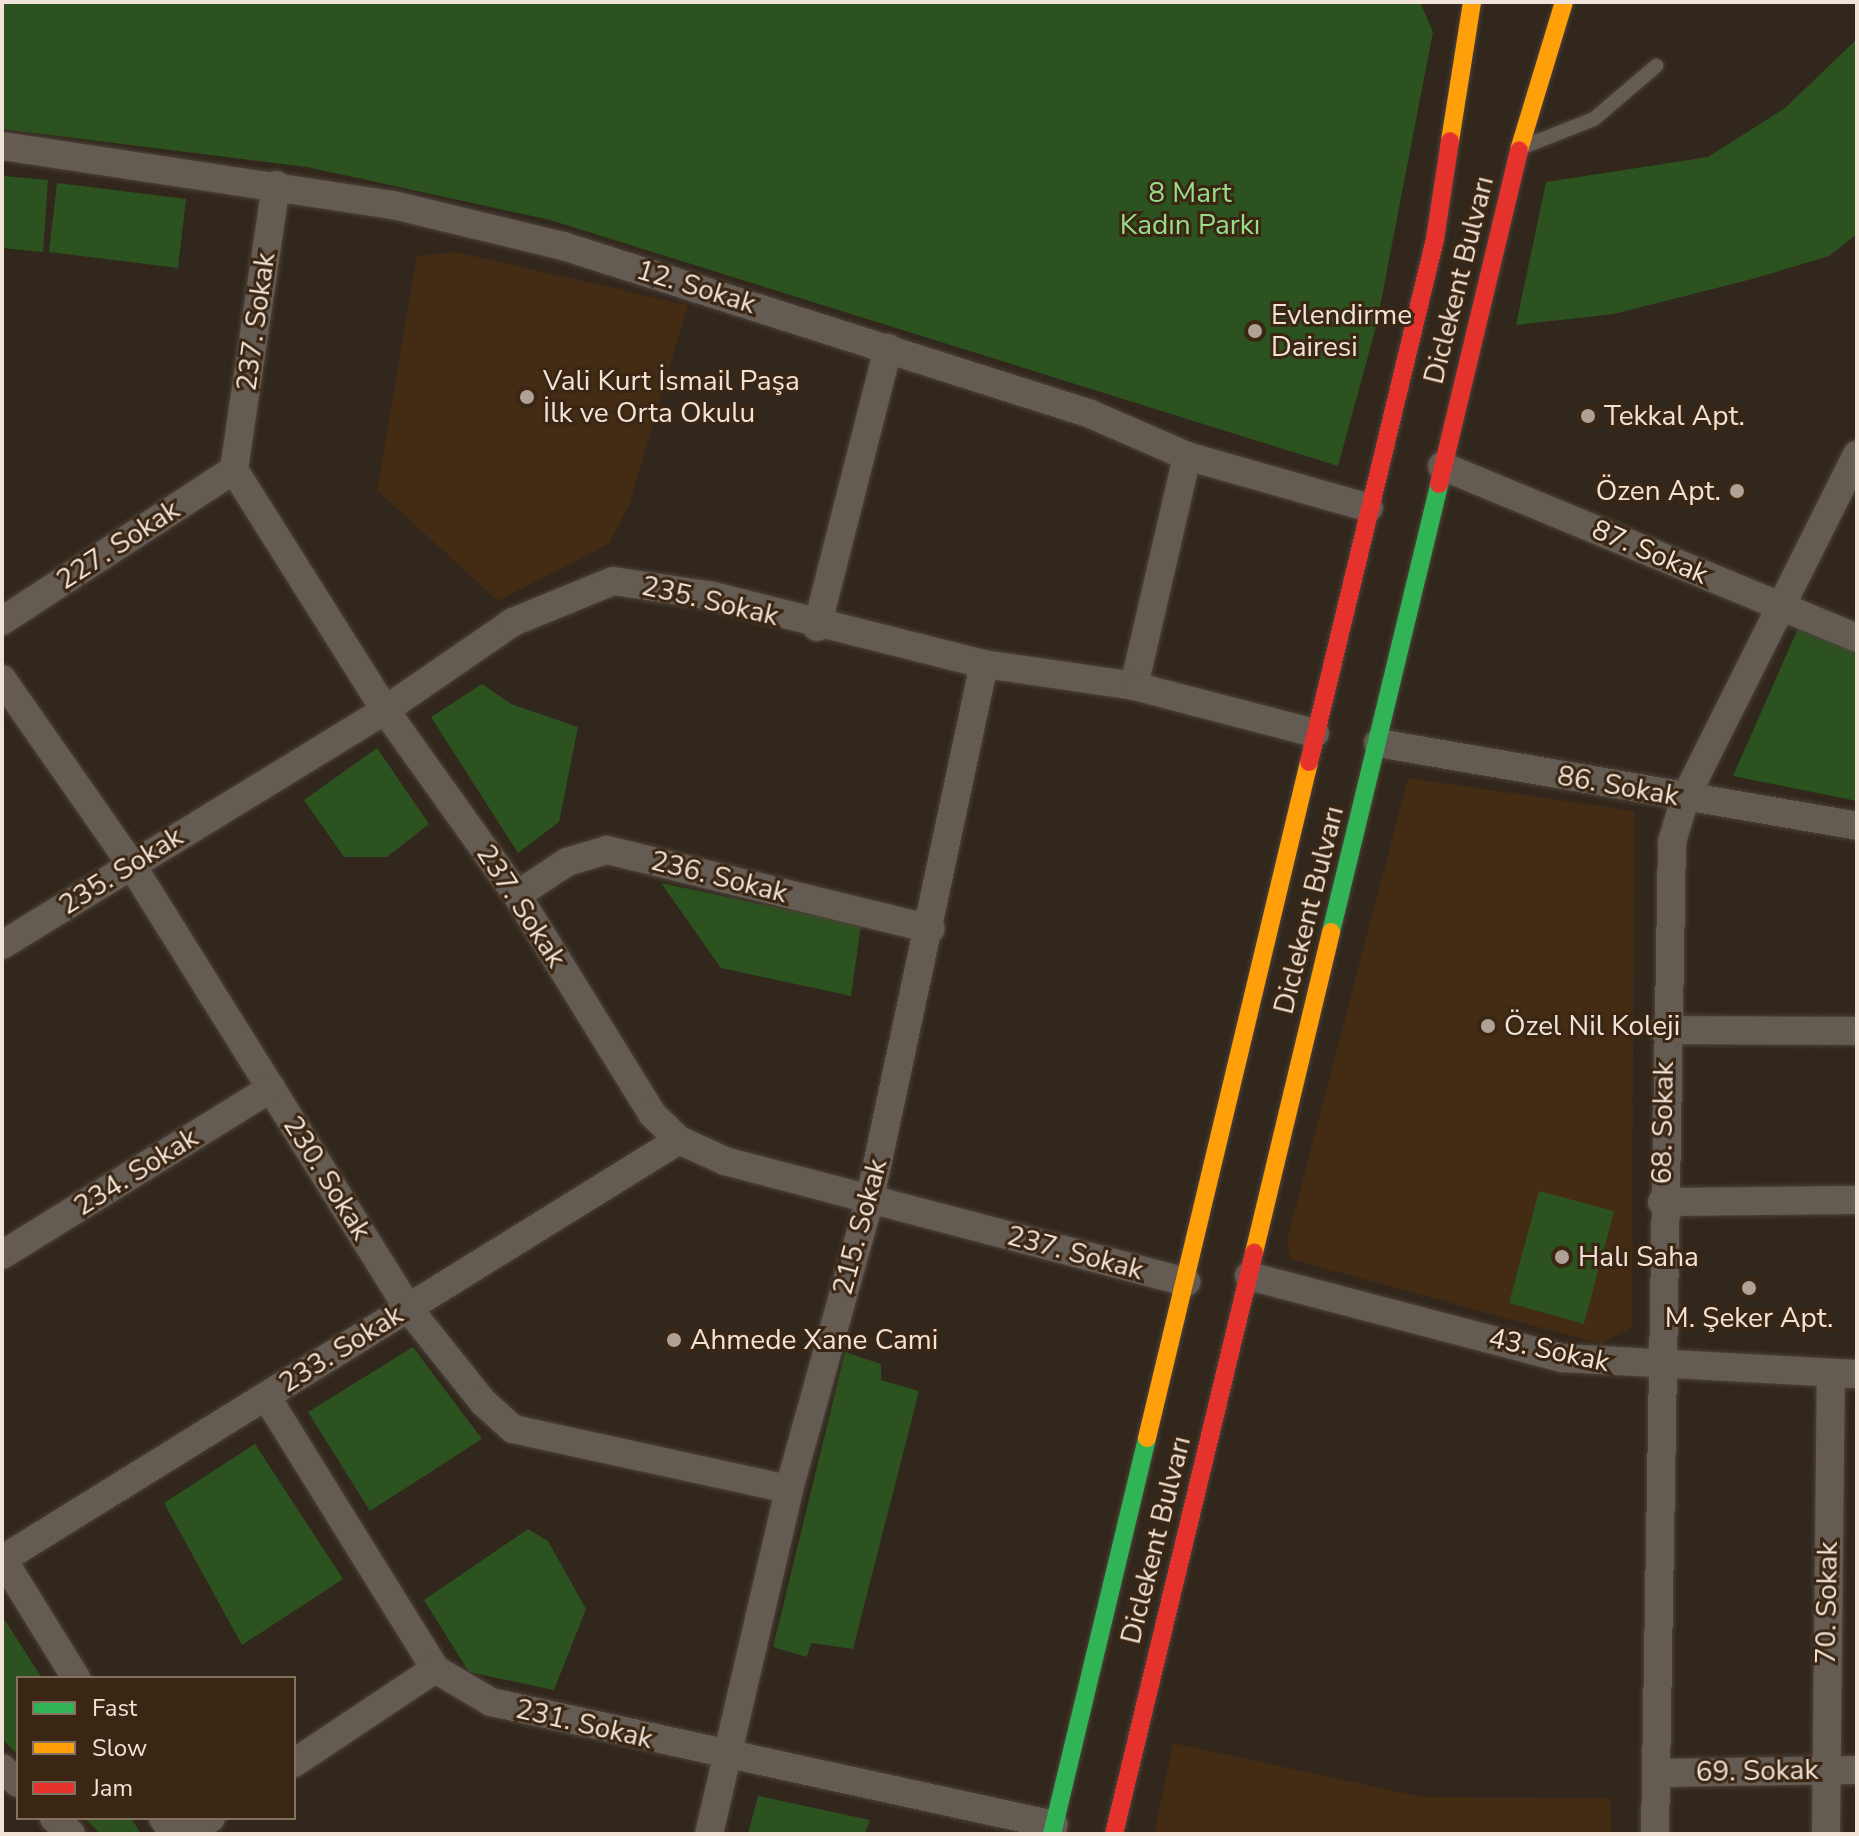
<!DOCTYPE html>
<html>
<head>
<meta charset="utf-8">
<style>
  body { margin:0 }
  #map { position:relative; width:1859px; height:1836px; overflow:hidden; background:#32271c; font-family:"Nunito Sans",sans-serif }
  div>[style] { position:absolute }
  .built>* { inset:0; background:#432b14 }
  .green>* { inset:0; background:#2c521f }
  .roads { filter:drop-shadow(0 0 2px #4c423a) drop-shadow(0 0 2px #4c423a) }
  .lane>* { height:14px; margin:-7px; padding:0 7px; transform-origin:7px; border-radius:7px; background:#645b53 }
  .street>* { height:28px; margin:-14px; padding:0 14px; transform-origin:14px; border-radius:14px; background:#645b53 }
  .fast>* { height:18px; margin:-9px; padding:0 9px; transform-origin:9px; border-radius:9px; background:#30b455 }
  .slow>* { height:18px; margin:-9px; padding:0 9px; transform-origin:9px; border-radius:9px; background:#ff9f0a }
  .jam>* { height:18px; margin:-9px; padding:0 9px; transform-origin:9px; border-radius:9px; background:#e5322d }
  .dots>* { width:22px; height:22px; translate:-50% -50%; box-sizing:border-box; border:4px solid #3b2613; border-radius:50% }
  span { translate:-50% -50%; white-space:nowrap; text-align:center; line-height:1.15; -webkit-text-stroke:6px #3b2613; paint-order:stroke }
  .park-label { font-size:28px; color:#98dd89 }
  .street-label { font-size:28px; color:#f1e3d7 }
  .poi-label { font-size:28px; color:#f1e3d7 }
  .left { translate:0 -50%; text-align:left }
  .right { translate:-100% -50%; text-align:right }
  .frame { position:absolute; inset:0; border:4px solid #f1e3d7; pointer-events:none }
  .legend { position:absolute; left:16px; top:1676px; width:280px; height:144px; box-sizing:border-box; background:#3b2613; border:2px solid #847261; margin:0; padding:10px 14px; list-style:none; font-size:24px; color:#f1e3d7 }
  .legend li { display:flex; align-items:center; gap:16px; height:40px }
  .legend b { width:40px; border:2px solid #847261 }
</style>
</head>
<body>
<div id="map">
  <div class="built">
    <div style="clip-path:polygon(456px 252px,688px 305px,629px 505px,609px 544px,498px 601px,377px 490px,417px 256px)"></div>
    <div style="clip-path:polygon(1408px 778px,1634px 811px,1632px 1327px,1601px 1344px,1290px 1259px,1287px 1240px)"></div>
    <div style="clip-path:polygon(1173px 1743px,1422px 1797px,1610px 1798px,1611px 1834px,1154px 1834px)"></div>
  </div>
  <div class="green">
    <div style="clip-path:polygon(2px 2px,1420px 2px,1433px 32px,1376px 327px,1338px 466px,550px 220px,307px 167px,2px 129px)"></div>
    <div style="clip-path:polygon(1857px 39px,1857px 234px,1829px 256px,1752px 279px,1614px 314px,1516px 325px,1546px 182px,1708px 157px,1785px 108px)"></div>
    <div style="clip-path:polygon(4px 176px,48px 180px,43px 252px,2px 248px)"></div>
    <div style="clip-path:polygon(57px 183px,186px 199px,178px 268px,49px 252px)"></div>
    <div style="clip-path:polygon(1799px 626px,1857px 652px,1857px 801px,1733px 776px)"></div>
    <div style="clip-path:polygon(482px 684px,511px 704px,578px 727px,559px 822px,518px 853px,431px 717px)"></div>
    <div style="clip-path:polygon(377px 748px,429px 824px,387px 857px,344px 857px,304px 800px)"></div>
    <div style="clip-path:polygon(661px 883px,861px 925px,851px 996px,721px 968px)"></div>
    <div style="clip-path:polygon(1539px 1191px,1614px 1211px,1584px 1324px,1509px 1303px)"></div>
    <div style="clip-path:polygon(413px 1347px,482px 1439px,370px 1511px,308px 1412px)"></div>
    <div style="clip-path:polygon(845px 1352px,881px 1364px,881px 1380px,919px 1391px,853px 1649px,811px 1643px,807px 1657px,773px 1647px)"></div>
    <div style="clip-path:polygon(255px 1444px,343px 1579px,242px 1645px,164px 1503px)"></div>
    <div style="clip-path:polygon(528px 1529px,548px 1541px,586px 1609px,554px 1690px,469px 1672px,424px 1600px)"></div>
    <div style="clip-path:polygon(2px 1616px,42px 1678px,18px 1678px,18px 1755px,2px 1739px)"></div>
    <div style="clip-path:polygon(758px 1796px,870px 1820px,865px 1834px,748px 1834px)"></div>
    <div style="clip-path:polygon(84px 1818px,131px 1818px,141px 1834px,101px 1834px)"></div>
  </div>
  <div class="roads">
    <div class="lane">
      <div style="left:1528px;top:145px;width:71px;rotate:-21.5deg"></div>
      <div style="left:1594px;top:119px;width:82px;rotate:-40.5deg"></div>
    </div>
    <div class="street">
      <div style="left:2px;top:146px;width:395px;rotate:8.6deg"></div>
      <div style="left:393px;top:205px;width:175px;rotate:13.6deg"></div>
      <div style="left:563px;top:246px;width:551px;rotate:17.65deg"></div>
      <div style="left:1088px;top:413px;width:108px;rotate:23.5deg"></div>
      <div style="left:1187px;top:456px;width:189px;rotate:15.9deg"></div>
      <div style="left:276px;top:185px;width:288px;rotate:98.4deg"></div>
      <div style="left:234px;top:470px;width:284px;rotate:57.8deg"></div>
      <div style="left:385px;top:710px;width:227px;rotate:54.5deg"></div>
      <div style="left:517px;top:895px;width:257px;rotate:58.3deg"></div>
      <div style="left:652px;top:1114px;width:37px;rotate:44deg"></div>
      <div style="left:679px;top:1140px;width:51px;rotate:24.5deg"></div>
      <div style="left:725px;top:1161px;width:477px;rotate:14.7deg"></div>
      <div style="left:1442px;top:466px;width:449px;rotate:22.5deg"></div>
      <div style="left:2px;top:621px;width:277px;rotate:-33.1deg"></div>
      <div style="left:817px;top:627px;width:288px;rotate:-75.7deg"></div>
      <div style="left:2px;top:679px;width:226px;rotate:55.1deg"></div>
      <div style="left:131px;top:864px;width:523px;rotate:58.04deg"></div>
      <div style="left:408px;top:1308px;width:120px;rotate:51.4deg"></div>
      <div style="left:483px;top:1402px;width:40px;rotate:42deg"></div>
      <div style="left:513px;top:1429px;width:282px;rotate:12.3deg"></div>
      <div style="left:1134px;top:686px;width:236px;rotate:-77deg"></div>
      <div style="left:1378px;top:743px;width:486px;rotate:9.8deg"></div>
      <div style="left:517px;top:895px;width:60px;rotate:-33.4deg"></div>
      <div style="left:567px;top:862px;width:42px;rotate:-16.7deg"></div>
      <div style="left:607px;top:850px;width:333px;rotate:13.7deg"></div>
      <div style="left:2px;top:945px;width:449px;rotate:-31.5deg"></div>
      <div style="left:385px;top:710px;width:155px;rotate:-34.5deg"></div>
      <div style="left:513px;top:622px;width:108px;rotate:-22.3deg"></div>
      <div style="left:613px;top:581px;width:101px;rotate:8.5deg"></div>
      <div style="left:713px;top:596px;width:279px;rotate:14.1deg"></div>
      <div style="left:984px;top:664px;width:152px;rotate:8.3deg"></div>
      <div style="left:1134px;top:686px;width:187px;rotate:14.6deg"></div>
      <div style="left:1664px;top:1030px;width:193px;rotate:0.3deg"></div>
      <div style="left:1662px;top:1202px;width:195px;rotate:-0.6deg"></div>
      <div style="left:2px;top:1255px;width:317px;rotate:-31.8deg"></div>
      <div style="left:1249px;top:1276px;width:324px;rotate:14.7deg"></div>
      <div style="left:1562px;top:1358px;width:295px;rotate:3.1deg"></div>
      <div style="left:266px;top:1396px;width:321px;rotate:58.2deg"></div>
      <div style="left:435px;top:1669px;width:65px;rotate:30.5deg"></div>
      <div style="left:491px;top:1702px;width:576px;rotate:12.32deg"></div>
      <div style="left:2px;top:1558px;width:141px;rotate:58.3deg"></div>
      <div style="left:3px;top:1559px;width:795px;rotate:-31.79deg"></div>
      <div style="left:294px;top:1763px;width:169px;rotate:-33.7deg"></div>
      <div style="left:2px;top:1768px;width:22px;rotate:43deg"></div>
      <div style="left:1657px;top:1773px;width:200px;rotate:-0.9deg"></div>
      <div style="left:54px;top:1818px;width:23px;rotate:43deg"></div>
      <div style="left:163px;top:1818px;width:19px;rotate:55deg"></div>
      <div style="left:187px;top:1834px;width:29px;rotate:-34deg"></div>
      <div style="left:709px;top:1834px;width:354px;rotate:-76.9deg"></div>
      <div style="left:789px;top:1489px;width:302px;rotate:-74.4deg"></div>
      <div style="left:870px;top:1198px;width:546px;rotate:-77.95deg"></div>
      <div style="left:1655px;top:1834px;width:992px;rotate:-89.02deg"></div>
      <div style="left:1672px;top:842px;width:46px;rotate:-73.5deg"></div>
      <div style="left:1685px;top:798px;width:384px;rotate:-63.4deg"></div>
      <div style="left:1826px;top:1834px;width:461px;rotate:-89.4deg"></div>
    </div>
    <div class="fast">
      <div style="left:1331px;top:932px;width:461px;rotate:-76.4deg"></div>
      <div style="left:1052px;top:1834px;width:407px;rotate:-76.5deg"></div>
    </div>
    <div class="slow">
      <div style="left:1450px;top:141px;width:141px;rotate:-81deg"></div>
      <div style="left:1519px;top:150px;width:155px;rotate:-73.1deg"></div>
      <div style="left:1254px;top:1253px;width:330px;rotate:-76.5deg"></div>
      <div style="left:1147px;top:1438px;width:695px;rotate:-76.52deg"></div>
    </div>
    <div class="jam">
      <div style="left:1439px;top:484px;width:343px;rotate:-76.5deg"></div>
      <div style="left:1309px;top:762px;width:538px;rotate:-76.45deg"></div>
      <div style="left:1435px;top:239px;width:99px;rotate:-81.3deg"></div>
      <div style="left:1114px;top:1834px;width:598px;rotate:-76.45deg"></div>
    </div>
  </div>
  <div class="dots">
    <div style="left:1255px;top:331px;background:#aea196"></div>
    <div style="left:527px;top:397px;background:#aea196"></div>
    <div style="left:1588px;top:416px;background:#aea196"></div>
    <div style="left:1737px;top:491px;background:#aea196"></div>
    <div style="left:1488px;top:1026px;background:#aea196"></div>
    <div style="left:1562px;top:1257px;background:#aea196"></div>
    <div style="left:1749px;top:1288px;background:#aea196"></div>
    <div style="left:674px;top:1340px;background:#aea196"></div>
  </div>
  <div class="park-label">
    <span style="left:1190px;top:209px">8 Mart<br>Kadın Parkı</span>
  </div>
  <div class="street-label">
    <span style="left:1459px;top:280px;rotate:-76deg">Diclekent Bulvarı</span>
    <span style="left:696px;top:287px;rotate:17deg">12. Sokak</span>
    <span style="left:256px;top:322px;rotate:-82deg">237. Sokak</span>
    <span style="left:118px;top:545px;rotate:-33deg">227. Sokak</span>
    <span style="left:1650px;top:552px;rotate:23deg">87. Sokak</span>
    <span style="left:710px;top:601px;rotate:13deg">235. Sokak</span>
    <span style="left:1618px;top:786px;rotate:10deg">86. Sokak</span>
    <span style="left:121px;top:871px;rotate:-32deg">235. Sokak</span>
    <span style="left:719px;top:877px;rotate:14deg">236. Sokak</span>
    <span style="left:521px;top:906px;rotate:57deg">237. Sokak</span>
    <span style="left:1309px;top:910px;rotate:-76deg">Diclekent Bulvarı</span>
    <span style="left:1663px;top:1123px;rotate:-89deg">68. Sokak</span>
    <span style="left:136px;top:1172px;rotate:-32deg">234. Sokak</span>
    <span style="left:327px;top:1178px;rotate:58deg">230. Sokak</span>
    <span style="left:860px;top:1227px;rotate:-75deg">215. Sokak</span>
    <span style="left:1075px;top:1253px;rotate:15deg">237. Sokak</span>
    <span style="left:341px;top:1349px;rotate:-32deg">233. Sokak</span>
    <span style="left:1549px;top:1350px;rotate:12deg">43. Sokak</span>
    <span style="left:1156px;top:1540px;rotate:-76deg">Diclekent Bulvarı</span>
    <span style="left:1827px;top:1603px;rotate:-89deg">70. Sokak</span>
    <span style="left:584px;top:1724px;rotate:13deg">231. Sokak</span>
    <span style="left:1757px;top:1771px;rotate:-1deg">69. Sokak</span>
  </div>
  <div class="poi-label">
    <span class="left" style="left:1271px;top:331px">Evlendirme<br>Dairesi</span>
    <span class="left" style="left:543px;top:397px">Vali Kurt İsmail Paşa<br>İlk ve Orta Okulu</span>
    <span class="left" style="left:1604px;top:416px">Tekkal Apt.</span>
    <span class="right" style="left:1721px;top:491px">Özen Apt.</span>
    <span class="left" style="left:1504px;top:1026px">Özel Nil Koleji</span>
    <span class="left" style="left:1578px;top:1257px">Halı Saha</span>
    <span style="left:1749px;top:1318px">M. Şeker Apt.</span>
    <span class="left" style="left:690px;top:1340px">Ahmede Xane Cami</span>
  </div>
  <div class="frame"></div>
  <ul class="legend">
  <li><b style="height:10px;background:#30b455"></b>Fast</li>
  <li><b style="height:10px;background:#ff9f0a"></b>Slow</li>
  <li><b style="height:10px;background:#e5322d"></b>Jam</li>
  </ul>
</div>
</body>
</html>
